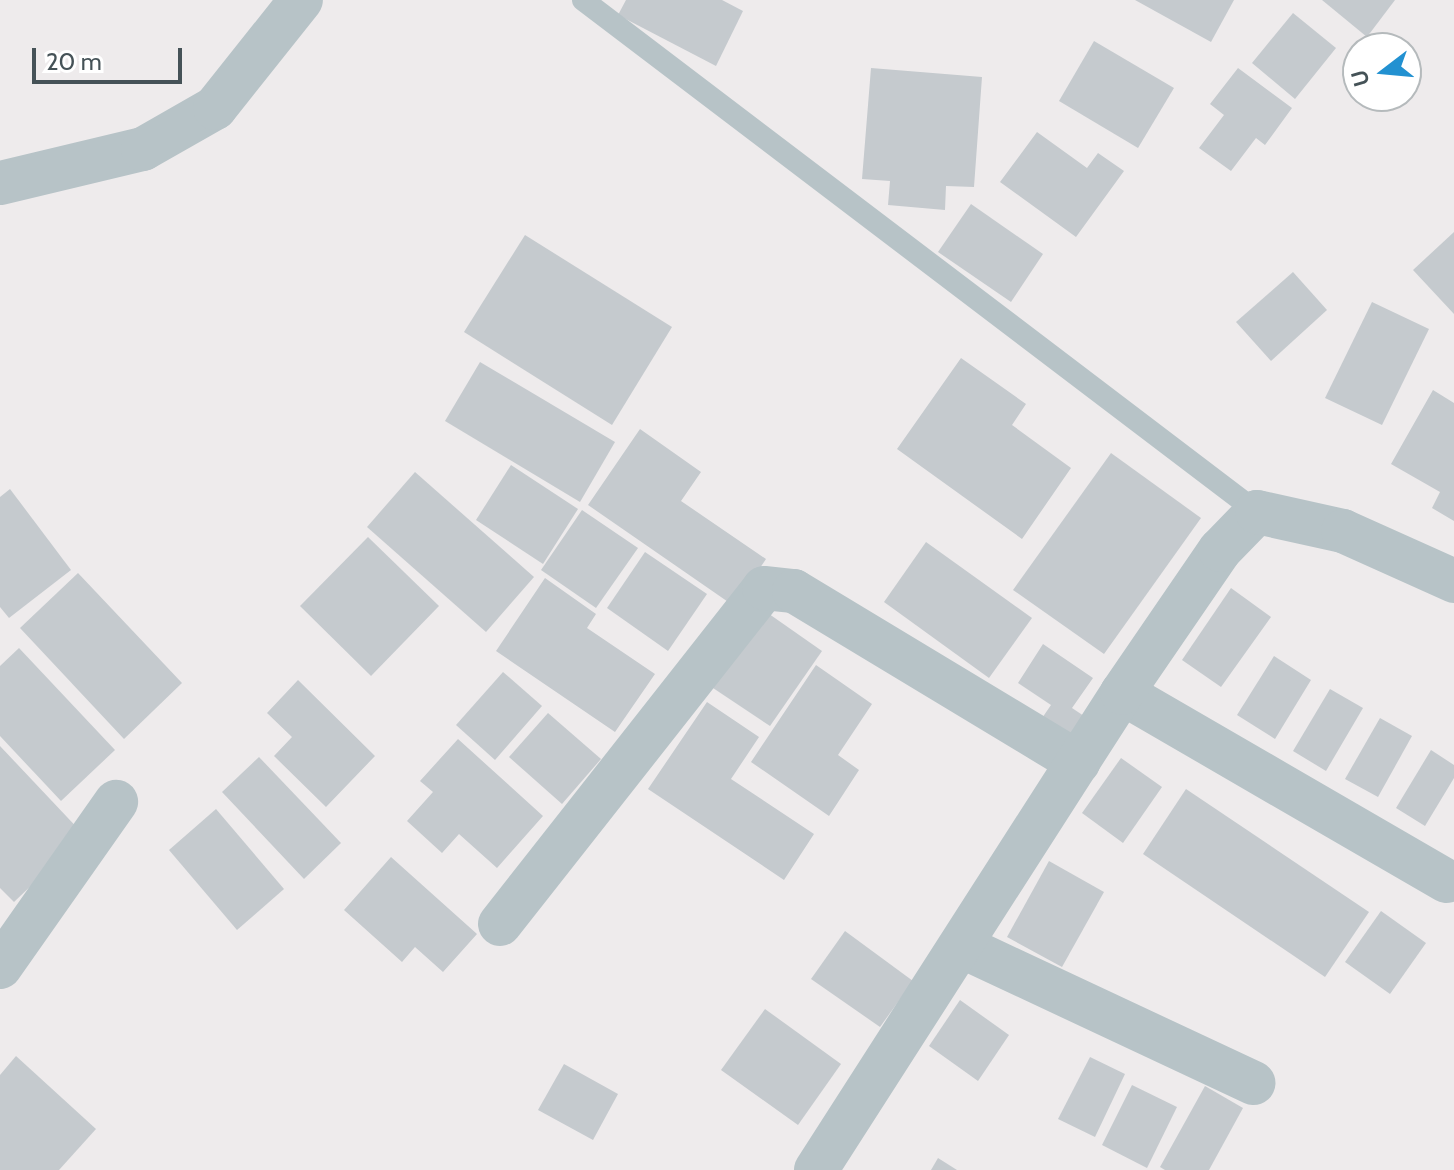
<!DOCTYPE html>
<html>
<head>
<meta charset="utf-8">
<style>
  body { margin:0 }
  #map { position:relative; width:1454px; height:1170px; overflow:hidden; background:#eeebec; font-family:Cabin,sans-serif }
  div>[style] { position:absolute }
  .building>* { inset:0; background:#c5cace }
  .service>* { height:22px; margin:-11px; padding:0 11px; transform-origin:11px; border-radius:11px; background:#b7c3c7 }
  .minor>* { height:44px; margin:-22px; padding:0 22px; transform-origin:22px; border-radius:22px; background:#b7c3c7 }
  span { translate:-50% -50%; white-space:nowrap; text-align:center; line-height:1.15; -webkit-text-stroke:6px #fff; paint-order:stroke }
  .north { position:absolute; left:1342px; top:32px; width:80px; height:80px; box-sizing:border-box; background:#fff; border:2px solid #b5babc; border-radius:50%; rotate:254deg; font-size:22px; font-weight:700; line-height:32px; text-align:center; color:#455257 }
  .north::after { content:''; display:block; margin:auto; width:28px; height:36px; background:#2291d1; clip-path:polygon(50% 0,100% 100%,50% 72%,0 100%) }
  .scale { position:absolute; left:32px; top:48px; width:150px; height:36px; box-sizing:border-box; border:4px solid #455257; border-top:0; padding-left:10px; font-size:24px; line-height:28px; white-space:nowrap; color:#455257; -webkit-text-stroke:6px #fff; paint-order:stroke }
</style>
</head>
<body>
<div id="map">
  <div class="building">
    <div style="clip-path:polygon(626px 0,722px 0,743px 11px,716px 66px,618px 15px)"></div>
    <div style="clip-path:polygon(1135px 0,1234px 0,1211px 42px)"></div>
    <div style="clip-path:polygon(1322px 0,1395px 0,1367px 37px)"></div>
    <div style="clip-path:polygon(1293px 13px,1336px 48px,1295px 99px,1252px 63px)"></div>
    <div style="clip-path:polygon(1094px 41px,1174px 88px,1138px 148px,1059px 101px)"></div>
    <div style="clip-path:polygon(871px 68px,982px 77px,974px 187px,946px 186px,945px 210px,888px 205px,890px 181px,862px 179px)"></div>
    <div style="clip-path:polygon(1238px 68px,1292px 108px,1265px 145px,1256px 138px,1231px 171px,1199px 148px,1224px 115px,1210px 104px)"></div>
    <div style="clip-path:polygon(1037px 132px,1087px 168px,1098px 153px,1124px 171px,1076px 237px,1000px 182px)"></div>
    <div style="clip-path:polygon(971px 204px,1043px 254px,1011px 302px,938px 252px)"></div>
    <div style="clip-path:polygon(1454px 232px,1454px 314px,1413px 270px)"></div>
    <div style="clip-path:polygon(525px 235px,672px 327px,612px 425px,464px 332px)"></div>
    <div style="clip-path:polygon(1293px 272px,1327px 310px,1271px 361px,1236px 322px)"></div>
    <div style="clip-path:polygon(1372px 302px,1429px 329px,1382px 425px,1325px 398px)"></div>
    <div style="clip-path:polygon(961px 358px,1026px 404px,1012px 425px,1071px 468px,1022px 539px,897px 449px)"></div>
    <div style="clip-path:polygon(480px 362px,615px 442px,580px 502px,445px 421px)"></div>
    <div style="clip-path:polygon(1433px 390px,1454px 403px,1454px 521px,1432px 508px,1440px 492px,1391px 464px)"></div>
    <div style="clip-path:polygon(640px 429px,701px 472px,681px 501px,766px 559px,734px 606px,588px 505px)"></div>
    <div style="clip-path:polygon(1111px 453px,1201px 518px,1104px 654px,1013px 590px)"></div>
    <div style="clip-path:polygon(511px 465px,578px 509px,543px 564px,476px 520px)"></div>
    <div style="clip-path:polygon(415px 472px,534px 577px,486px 632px,367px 527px)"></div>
    <div style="clip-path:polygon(10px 489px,71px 570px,9px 618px,0 607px,0 497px)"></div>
    <div style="clip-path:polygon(582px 510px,638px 548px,596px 608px,541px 570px)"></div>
    <div style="clip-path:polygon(368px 537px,439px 606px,371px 676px,300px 606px)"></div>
    <div style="clip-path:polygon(926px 542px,1032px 618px,989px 678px,884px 602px)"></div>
    <div style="clip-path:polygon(645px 552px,707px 594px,668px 651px,607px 608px)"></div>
    <div style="clip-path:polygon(78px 573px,182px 683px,124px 739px,20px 628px)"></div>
    <div style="clip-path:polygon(545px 578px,596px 614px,587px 628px,655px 674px,615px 732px,496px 651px)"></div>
    <div style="clip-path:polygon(1231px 588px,1271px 617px,1221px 687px,1182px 660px)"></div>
    <div style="clip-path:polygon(759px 607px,822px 651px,770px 726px,707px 684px)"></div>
    <div style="clip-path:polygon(1043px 644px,1093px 678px,1072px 708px,1084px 716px,1067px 743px,1038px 724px,1051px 705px,1018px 683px)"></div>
    <div style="clip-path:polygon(19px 648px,115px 750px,61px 801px,0 736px,0 666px)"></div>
    <div style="clip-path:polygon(1274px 656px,1311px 680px,1275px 739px,1237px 715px)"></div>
    <div style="clip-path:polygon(816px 665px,872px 704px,838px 755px,859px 770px,829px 816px,751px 762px)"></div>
    <div style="clip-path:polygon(503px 672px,542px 706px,495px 760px,456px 725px)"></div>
    <div style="clip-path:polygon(298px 680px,375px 756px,326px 807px,274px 756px,292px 737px,267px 713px)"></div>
    <div style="clip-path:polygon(1330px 689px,1363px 708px,1326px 771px,1293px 751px)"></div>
    <div style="clip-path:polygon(707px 702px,759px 737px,731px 779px,814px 834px,784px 880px,648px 789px)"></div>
    <div style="clip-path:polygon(548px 713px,601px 759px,562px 804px,509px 757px)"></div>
    <div style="clip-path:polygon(1380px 718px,1412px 736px,1378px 797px,1345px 779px)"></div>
    <div style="clip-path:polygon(458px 739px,543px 816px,497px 868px,459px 834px,442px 853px,407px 821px,433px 792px,420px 781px)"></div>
    <div style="clip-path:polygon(0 746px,84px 835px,14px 902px,0 888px)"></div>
    <div style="clip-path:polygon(1431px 750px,1454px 765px,1454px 778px,1425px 826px,1396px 808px)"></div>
    <div style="clip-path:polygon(259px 757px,341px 843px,304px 879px,222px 792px)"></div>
    <div style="clip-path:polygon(1121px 758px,1162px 787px,1123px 843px,1082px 813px)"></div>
    <div style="clip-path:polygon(1186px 789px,1369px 912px,1325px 977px,1143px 854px)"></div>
    <div style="clip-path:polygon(216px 809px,284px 889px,237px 930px,169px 850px)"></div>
    <div style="clip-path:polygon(391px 857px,477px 934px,443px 972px,415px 947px,402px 962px,344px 910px)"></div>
    <div style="clip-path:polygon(1049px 861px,1104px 892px,1062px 967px,1007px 937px)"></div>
    <div style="clip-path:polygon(1381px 911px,1426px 943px,1390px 994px,1345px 962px)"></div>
    <div style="clip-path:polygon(845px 931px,913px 981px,880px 1027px,811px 979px)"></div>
    <div style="clip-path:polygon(960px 1000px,1009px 1035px,978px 1081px,929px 1046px)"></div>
    <div style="clip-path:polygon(765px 1009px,841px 1064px,798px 1125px,721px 1070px)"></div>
    <div style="clip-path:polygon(16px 1056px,96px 1129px,59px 1170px,0 1170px,0 1075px)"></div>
    <div style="clip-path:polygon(1090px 1057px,1125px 1074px,1095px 1137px,1058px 1119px)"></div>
    <div style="clip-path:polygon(564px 1064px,618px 1094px,593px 1140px,538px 1110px)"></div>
    <div style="clip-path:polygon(1132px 1085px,1177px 1107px,1147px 1168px,1102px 1145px)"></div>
    <div style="clip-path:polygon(1205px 1086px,1243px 1108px,1209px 1170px,1165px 1170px,1160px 1167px)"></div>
    <div style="clip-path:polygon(938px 1158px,957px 1170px,931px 1170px)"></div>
  </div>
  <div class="service">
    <div style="left:583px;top:0;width:846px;rotate:37.22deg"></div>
  </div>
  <div class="minor">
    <div style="left:0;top:183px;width:147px;rotate:-13.4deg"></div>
    <div style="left:143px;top:149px;width:83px;rotate:-29.7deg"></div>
    <div style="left:215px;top:108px;width:138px;rotate:-51.5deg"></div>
    <div style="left:1122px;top:693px;width:375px;rotate:30.1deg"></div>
    <div style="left:500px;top:924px;width:427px;rotate:-51.8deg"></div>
    <div style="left:764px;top:588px;width:30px;rotate:6deg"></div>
    <div style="left:794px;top:591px;width:332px;rotate:31.1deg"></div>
    <div style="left:961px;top:946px;width:323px;rotate:25.1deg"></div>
    <div style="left:0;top:967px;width:202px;rotate:-54.9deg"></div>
    <div style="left:816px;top:1170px;width:567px;rotate:-57.32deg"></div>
    <div style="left:1122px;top:693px;width:173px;rotate:-55.6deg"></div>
    <div style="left:1220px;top:550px;width:53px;rotate:-45.8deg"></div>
    <div style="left:1257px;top:512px;width:88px;rotate:12.5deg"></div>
    <div style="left:1343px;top:531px;width:122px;rotate:24.2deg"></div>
  </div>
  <div class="north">U</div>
  <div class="scale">20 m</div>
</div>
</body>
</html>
